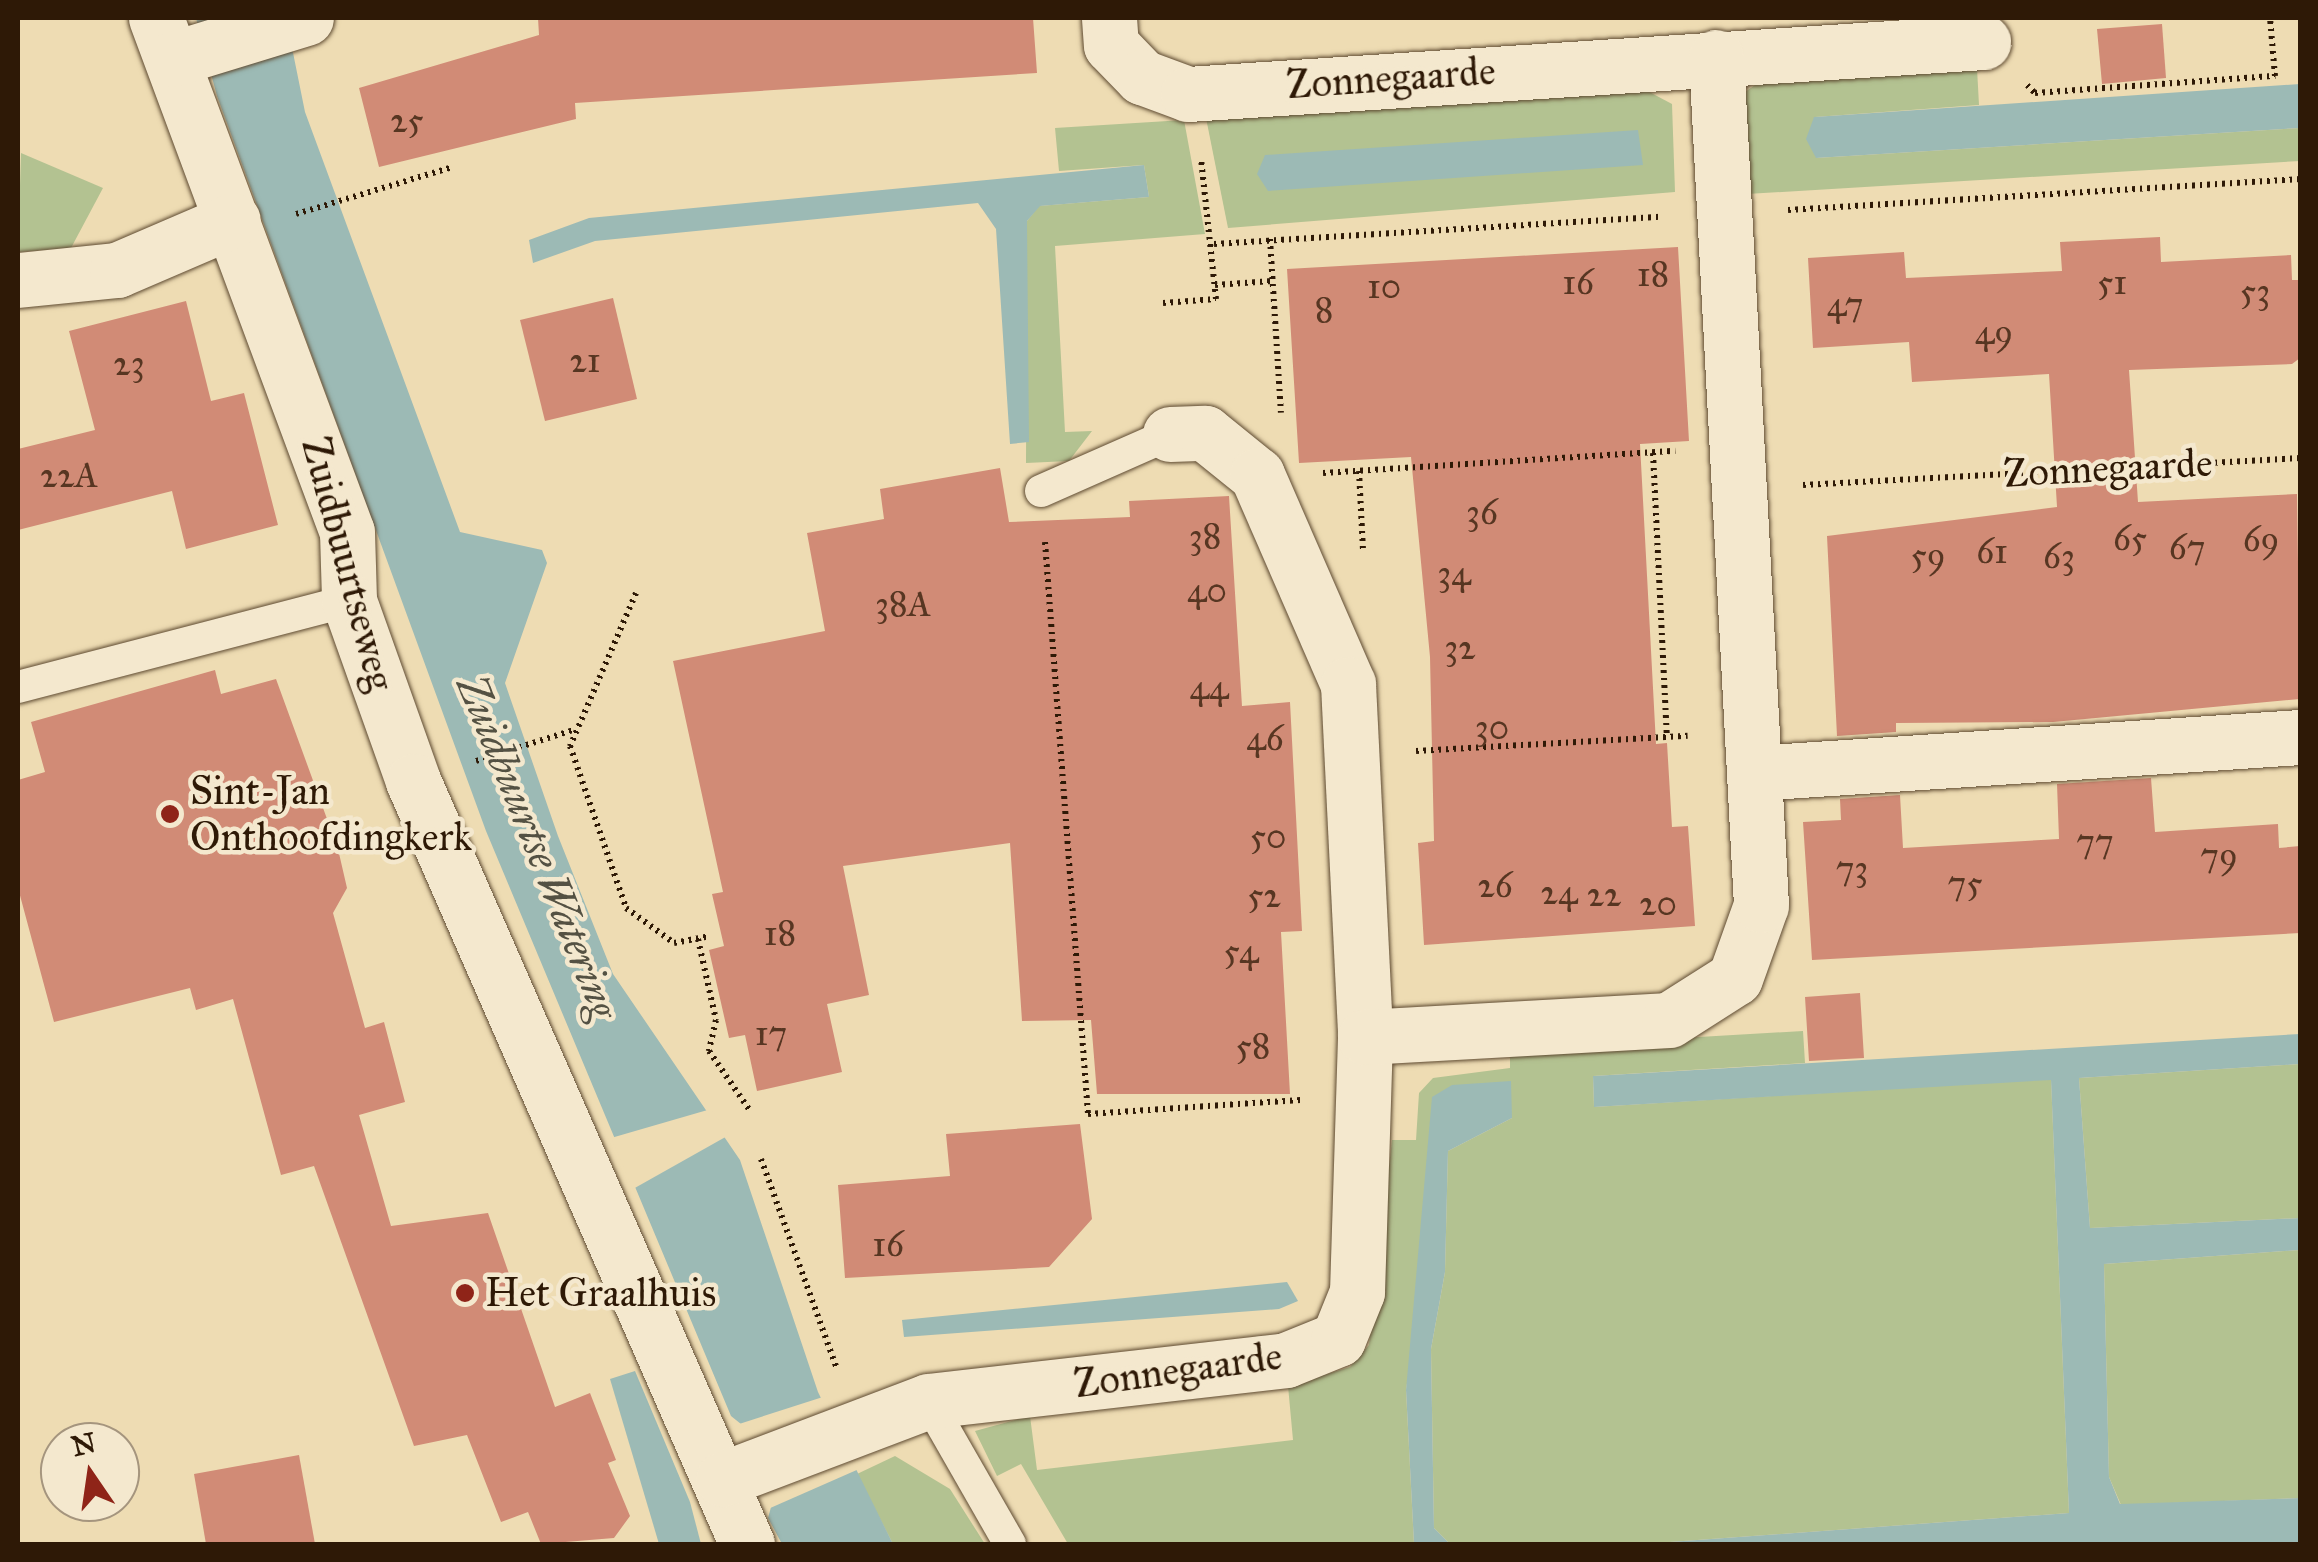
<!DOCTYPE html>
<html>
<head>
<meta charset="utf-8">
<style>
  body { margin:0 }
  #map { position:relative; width:2318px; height:1562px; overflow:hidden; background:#eedcb3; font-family:"IM FELL Great Primer",serif }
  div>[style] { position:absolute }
  .green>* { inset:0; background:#b3c291 }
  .water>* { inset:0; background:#9cbab5 }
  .pier>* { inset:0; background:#eedcb3 }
  .building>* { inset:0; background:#d18b76 }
  .path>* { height:6px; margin-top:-3px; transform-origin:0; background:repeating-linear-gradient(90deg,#2e1906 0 2.5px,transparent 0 7.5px) }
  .roads { filter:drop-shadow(0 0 2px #5e4a31) drop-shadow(0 0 2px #5e4a31) }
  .lane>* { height:32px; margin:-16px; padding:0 16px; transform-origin:16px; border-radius:16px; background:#f4e8ce }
  .street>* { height:55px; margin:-27.5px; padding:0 27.5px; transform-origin:27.5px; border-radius:27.5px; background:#f4e8ce }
  .dots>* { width:28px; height:28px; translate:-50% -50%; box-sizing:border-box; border:5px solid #f4e8ce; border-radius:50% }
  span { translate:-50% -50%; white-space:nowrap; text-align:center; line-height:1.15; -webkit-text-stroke:9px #f4e8ce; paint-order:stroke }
  .number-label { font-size:35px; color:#573622 }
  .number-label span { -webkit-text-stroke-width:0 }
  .street-label { font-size:40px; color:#2e1906 }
  .poi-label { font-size:40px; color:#2e1906 }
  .left { translate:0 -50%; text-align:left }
  .water-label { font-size:42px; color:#545143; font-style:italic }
  .frame { position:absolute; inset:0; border:20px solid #2e1906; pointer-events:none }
  .north { position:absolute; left:40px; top:1422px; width:100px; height:100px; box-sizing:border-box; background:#f4e8ce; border:2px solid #a5957e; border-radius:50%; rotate:347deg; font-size:28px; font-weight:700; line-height:40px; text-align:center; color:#2e1906 }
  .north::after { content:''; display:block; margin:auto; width:35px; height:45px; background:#8f2418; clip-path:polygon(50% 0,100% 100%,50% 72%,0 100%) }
</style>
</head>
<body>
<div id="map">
  <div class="green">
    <div style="clip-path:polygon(1977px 68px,1979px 105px,1815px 117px,1816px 158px,2300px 128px,2300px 161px,1747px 194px,1745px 92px,1758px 83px)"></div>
    <div style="clip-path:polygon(1640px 87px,1672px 104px,1675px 192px,1228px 228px,1206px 118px)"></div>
    <div style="clip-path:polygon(1184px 120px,1205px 234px,1055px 246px,1065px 432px,1092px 431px,1069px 461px,1026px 463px,1027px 221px,1039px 206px,1149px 197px,1144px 165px,1059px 171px,1055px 128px)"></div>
    <div style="clip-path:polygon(21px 153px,103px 188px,71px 248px,18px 252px)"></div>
    <div style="clip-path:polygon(1803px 1031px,1805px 1063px,1593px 1076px,1594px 1107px,2051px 1079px,2069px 1513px,1642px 1544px,1450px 1544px,1434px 1528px,1431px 1349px,1445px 1272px,1448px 1151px,1512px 1118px,1452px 1085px,1406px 1390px,1414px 1544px,1068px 1544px,1021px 1464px,997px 1476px,975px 1431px,1030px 1416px,1037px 1470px,1293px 1440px,1288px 1386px,1350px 1367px,1369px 1345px,1392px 1140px,1416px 1140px,1419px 1093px,1433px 1078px,1510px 1068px,1510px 1048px)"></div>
    <div style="clip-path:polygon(2300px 1064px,2300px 1218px,2090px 1228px,2079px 1078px)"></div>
    <div style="clip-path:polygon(2300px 1250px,2300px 1498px,2121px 1505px,2109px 1477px,2104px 1264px)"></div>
    <div style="clip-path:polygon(895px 1456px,950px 1489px,985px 1544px,893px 1544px,857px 1474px)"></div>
  </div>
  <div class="water">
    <div style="clip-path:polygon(196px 18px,286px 18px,305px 112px,460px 532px,542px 550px,547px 563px,505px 683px,558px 836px,613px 974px,740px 1160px,818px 1392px,893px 1544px,782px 1544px,768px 1518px,773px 1500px,746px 1428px,731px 1416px,486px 831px,217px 96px)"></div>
    <div style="clip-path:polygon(2300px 84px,2300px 128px,1816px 158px,1806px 139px,1814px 117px)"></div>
    <div style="clip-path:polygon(1638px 130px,1643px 165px,1268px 191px,1257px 174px,1265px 155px)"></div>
    <div style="clip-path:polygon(1144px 165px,1149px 197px,1040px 206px,1027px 221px,1029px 442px,1010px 444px,996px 229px,978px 203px,595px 241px,533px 263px,529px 240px,589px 218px)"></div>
    <div style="clip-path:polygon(2300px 1034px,2300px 1064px,2079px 1078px,2090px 1228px,2300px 1218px,2300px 1250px,2104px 1264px,2109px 1477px,2120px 1504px,2300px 1498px,2300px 1543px,1642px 1544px,2069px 1513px,2051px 1080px,1594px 1107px,1593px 1076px)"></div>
    <div style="clip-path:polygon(1511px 1081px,1512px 1118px,1448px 1151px,1445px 1272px,1431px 1349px,1434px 1528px,1450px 1544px,1414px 1544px,1406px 1390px,1432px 1097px,1452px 1085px)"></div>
    <div style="clip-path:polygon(1287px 1282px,1298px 1301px,1279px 1309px,904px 1337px,902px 1320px)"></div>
    <div style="clip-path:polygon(635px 1371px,690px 1502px,701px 1544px,659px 1544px,610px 1379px)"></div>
  </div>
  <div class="pier">
    <div style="clip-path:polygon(711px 1109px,729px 1135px,633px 1189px,611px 1138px)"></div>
    <div style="clip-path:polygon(826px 1396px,859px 1469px,768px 1509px,736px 1425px)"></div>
  </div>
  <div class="building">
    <div style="clip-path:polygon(538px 18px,1033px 18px,1037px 73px,575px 103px,576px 119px,379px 167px,359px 88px,539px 35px)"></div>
    <div style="clip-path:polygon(2162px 24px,2166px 78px,2102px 84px,2097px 29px)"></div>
    <div style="clip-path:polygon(2160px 237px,2161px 262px,2291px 255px,2292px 280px,2300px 280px,2300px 358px,2292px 364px,2129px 370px,2138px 502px,2297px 494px,2300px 699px,2053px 722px,1896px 723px,1896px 732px,1837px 736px,1827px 536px,2057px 507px,2049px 374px,1912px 382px,1909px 342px,1813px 348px,1808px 258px,1904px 252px,1906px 278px,2062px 271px,2060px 242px)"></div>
    <div style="clip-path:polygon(1678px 247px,1689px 441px,1640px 444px,1656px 744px,1667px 743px,1672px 827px,1688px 826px,1695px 926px,1424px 945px,1418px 843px,1434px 841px,1430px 657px,1411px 457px,1299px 463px,1287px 269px)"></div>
    <div style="clip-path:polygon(613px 298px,637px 399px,545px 421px,520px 320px)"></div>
    <div style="clip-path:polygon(186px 301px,211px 401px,244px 393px,278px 525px,186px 549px,172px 491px,18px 530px,18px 449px,95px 430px,69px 331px)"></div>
    <div style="clip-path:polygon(1000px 468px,1009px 522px,1130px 517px,1129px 501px,1229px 496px,1242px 706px,1290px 702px,1302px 931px,1281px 932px,1290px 1094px,1097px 1094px,1091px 1020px,1022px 1021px,1010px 843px,843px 866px,869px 995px,827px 1004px,842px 1072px,757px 1091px,745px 1035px,729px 1038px,709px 950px,724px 946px,712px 894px,723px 892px,673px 661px,825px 631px,807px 533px,884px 519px,880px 489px)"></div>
    <div style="clip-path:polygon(215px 670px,221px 694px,276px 679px,338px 849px,347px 888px,333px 913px,365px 1028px,384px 1022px,405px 1102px,359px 1115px,391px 1226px,488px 1213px,555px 1407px,590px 1393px,616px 1460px,608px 1463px,630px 1516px,614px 1538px,541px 1544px,528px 1512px,501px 1522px,467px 1435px,414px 1446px,314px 1166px,281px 1175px,233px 999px,196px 1010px,190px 988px,54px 1022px,18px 888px,18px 780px,45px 772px,31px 722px)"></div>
    <div style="clip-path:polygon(2151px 778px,2155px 832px,2278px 824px,2279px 848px,2300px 846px,2300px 933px,1812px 960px,1803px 822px,1841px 820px,1840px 799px,1900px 795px,1903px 848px,2059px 839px,2057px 784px)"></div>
    <div style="clip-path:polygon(1860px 993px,1864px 1058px,1809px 1061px,1805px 997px)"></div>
    <div style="clip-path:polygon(1080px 1124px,1092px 1219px,1049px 1267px,845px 1278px,838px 1185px,950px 1176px,946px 1134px)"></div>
    <div style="clip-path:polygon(299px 1455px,315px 1544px,206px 1544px,194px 1474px)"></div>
  </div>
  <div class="path">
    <div style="left:2027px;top:85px;width:11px;rotate:45deg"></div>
    <div style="left:2035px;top:93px;width:241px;rotate:-4.1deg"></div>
    <div style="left:2275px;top:76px;width:58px;rotate:-94.9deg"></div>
    <div style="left:1788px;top:210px;width:513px;rotate:-3.46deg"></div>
    <div style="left:296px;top:214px;width:164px;rotate:-16.7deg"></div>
    <div style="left:1270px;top:239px;width:174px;rotate:86.4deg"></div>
    <div style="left:1214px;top:244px;width:447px;rotate:-3.5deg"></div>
    <div style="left:1215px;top:285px;width:58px;rotate:-3.9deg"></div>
    <div style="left:1163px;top:303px;width:53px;rotate:-4.3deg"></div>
    <div style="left:1216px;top:299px;width:141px;rotate:-96.1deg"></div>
    <div style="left:1653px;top:453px;width:284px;rotate:87.2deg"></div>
    <div style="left:1359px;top:471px;width:78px;rotate:87.1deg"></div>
    <div style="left:1323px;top:473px;width:353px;rotate:-3.6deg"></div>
    <div style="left:1803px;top:485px;width:498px;rotate:-3.1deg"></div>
    <div style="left:1045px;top:542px;width:574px;rotate:85.7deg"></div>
    <div style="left:1088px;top:1114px;width:213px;rotate:-3.8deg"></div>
    <div style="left:636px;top:593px;width:167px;rotate:113.3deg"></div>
    <div style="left:570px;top:746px;width:171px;rotate:70.9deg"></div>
    <div style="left:626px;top:908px;width:59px;rotate:36.1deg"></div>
    <div style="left:674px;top:943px;width:33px;rotate:-11deg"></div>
    <div style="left:1416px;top:751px;width:272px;rotate:-3.2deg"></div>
    <div style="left:476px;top:761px;width:102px;rotate:-17.7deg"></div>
    <div style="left:698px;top:939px;width:83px;rotate:77.5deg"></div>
    <div style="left:716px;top:1020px;width:32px;rotate:103deg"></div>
    <div style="left:709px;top:1051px;width:74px;rotate:55.5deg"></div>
    <div style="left:761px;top:1159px;width:223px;rotate:70.1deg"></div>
  </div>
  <div class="roads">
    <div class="lane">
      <div style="left:1041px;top:491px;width:141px;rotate:-23.8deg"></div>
      <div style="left:18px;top:687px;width:342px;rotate:-14.6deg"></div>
      <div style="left:928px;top:1401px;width:165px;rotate:60.2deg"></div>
    </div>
    <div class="street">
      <div style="left:156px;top:18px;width:548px;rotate:69.62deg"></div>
      <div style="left:347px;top:532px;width:69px;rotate:88.3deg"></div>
      <div style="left:349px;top:601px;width:191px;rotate:70.4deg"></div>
      <div style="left:413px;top:781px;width:833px;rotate:66.36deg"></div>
      <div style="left:1109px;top:18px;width:27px;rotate:86deg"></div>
      <div style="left:1111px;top:45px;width:45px;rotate:45.9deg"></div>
      <div style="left:1142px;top:77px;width:49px;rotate:20.3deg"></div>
      <div style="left:1188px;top:94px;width:797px;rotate:-3.74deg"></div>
      <div style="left:172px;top:59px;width:140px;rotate:-17deg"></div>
      <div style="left:18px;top:280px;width:100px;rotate:-5.8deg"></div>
      <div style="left:117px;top:270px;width:126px;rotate:-23.3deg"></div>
      <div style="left:1170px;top:434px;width:35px;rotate:-2deg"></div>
      <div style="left:1205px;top:433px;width:67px;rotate:38.9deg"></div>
      <div style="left:1257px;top:475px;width:228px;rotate:66.5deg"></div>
      <div style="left:1348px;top:684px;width:353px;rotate:87.2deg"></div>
      <div style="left:1755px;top:773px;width:546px;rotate:-3.78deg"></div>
      <div style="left:723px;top:1479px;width:219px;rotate:-20.8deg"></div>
      <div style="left:928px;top:1401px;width:360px;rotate:-6.5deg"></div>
      <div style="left:1286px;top:1360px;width:56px;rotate:-22deg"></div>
      <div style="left:1338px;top:1339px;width:51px;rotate:-68deg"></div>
      <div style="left:1357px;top:1292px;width:255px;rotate:-88.2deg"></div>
      <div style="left:1365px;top:1037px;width:304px;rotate:-3.2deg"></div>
      <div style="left:1669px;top:1020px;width:78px;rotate:-32.5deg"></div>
      <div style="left:1735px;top:978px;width:77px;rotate:-70.4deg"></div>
      <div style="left:1761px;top:905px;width:849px;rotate:-93.04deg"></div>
    </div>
  </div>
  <div class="dots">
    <div style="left:170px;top:814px;background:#8f2418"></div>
    <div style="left:465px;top:1293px;background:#8f2418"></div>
  </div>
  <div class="number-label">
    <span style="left:407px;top:121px">25</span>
    <span style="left:1653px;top:275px">18</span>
    <span style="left:1578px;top:283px">16</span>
    <span style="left:2112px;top:283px">51</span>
    <span style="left:1384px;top:287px">10</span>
    <span style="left:2255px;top:292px">53</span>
    <span style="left:1845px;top:305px">47</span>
    <span style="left:1324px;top:311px">8</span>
    <span style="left:1994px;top:333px">49</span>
    <span style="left:585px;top:361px">21</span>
    <span style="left:129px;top:364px">23</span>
    <span style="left:69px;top:476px">22A</span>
    <span style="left:1482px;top:513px">36</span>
    <span style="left:1205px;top:537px">38</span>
    <span style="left:2130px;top:539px">65</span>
    <span style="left:2261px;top:540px">69</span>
    <span style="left:2187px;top:548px">67</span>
    <span style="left:1992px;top:552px">61</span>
    <span style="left:1928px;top:556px">59</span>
    <span style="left:2059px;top:557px">63</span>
    <span style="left:1454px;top:574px">34</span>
    <span style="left:1207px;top:591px">40</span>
    <span style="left:903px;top:605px">38A</span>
    <span style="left:1460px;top:648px">32</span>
    <span style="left:1209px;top:688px">44</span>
    <span style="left:1492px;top:728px">30</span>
    <span style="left:1265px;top:739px">46</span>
    <span style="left:1268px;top:837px">50</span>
    <span style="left:2095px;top:842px">77</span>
    <span style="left:2219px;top:856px">79</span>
    <span style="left:1852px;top:869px">73</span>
    <span style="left:1965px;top:884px">75</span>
    <span style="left:1495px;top:886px">26</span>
    <span style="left:1559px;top:893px">24</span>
    <span style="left:1604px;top:895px">22</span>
    <span style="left:1264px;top:896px">52</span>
    <span style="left:1658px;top:904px">20</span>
    <span style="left:780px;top:934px">18</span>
    <span style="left:1241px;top:952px">54</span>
    <span style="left:771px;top:1034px">17</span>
    <span style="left:1253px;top:1047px">58</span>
    <span style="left:888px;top:1245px">16</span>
  </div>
  <div class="street-label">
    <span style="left:1391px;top:78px;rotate:-4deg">Zonnegaarde</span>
    <span style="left:2108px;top:468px;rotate:-3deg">Zonnegaarde</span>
    <span style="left:348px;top:564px;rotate:75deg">Zuidbuurtseweg</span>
    <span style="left:1178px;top:1370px;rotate:-8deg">Zonnegaarde</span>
  </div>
  <div class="poi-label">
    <span class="left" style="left:190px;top:814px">Sint-Jan<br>Onthoofdingkerk</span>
    <span class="left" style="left:485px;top:1293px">Het Graalhuis</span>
  </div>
  <div class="water-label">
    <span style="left:538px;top:847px;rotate:68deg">Zuidbuurtse Watering</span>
  </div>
  <div class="frame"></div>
  <div class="north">N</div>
</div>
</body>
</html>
